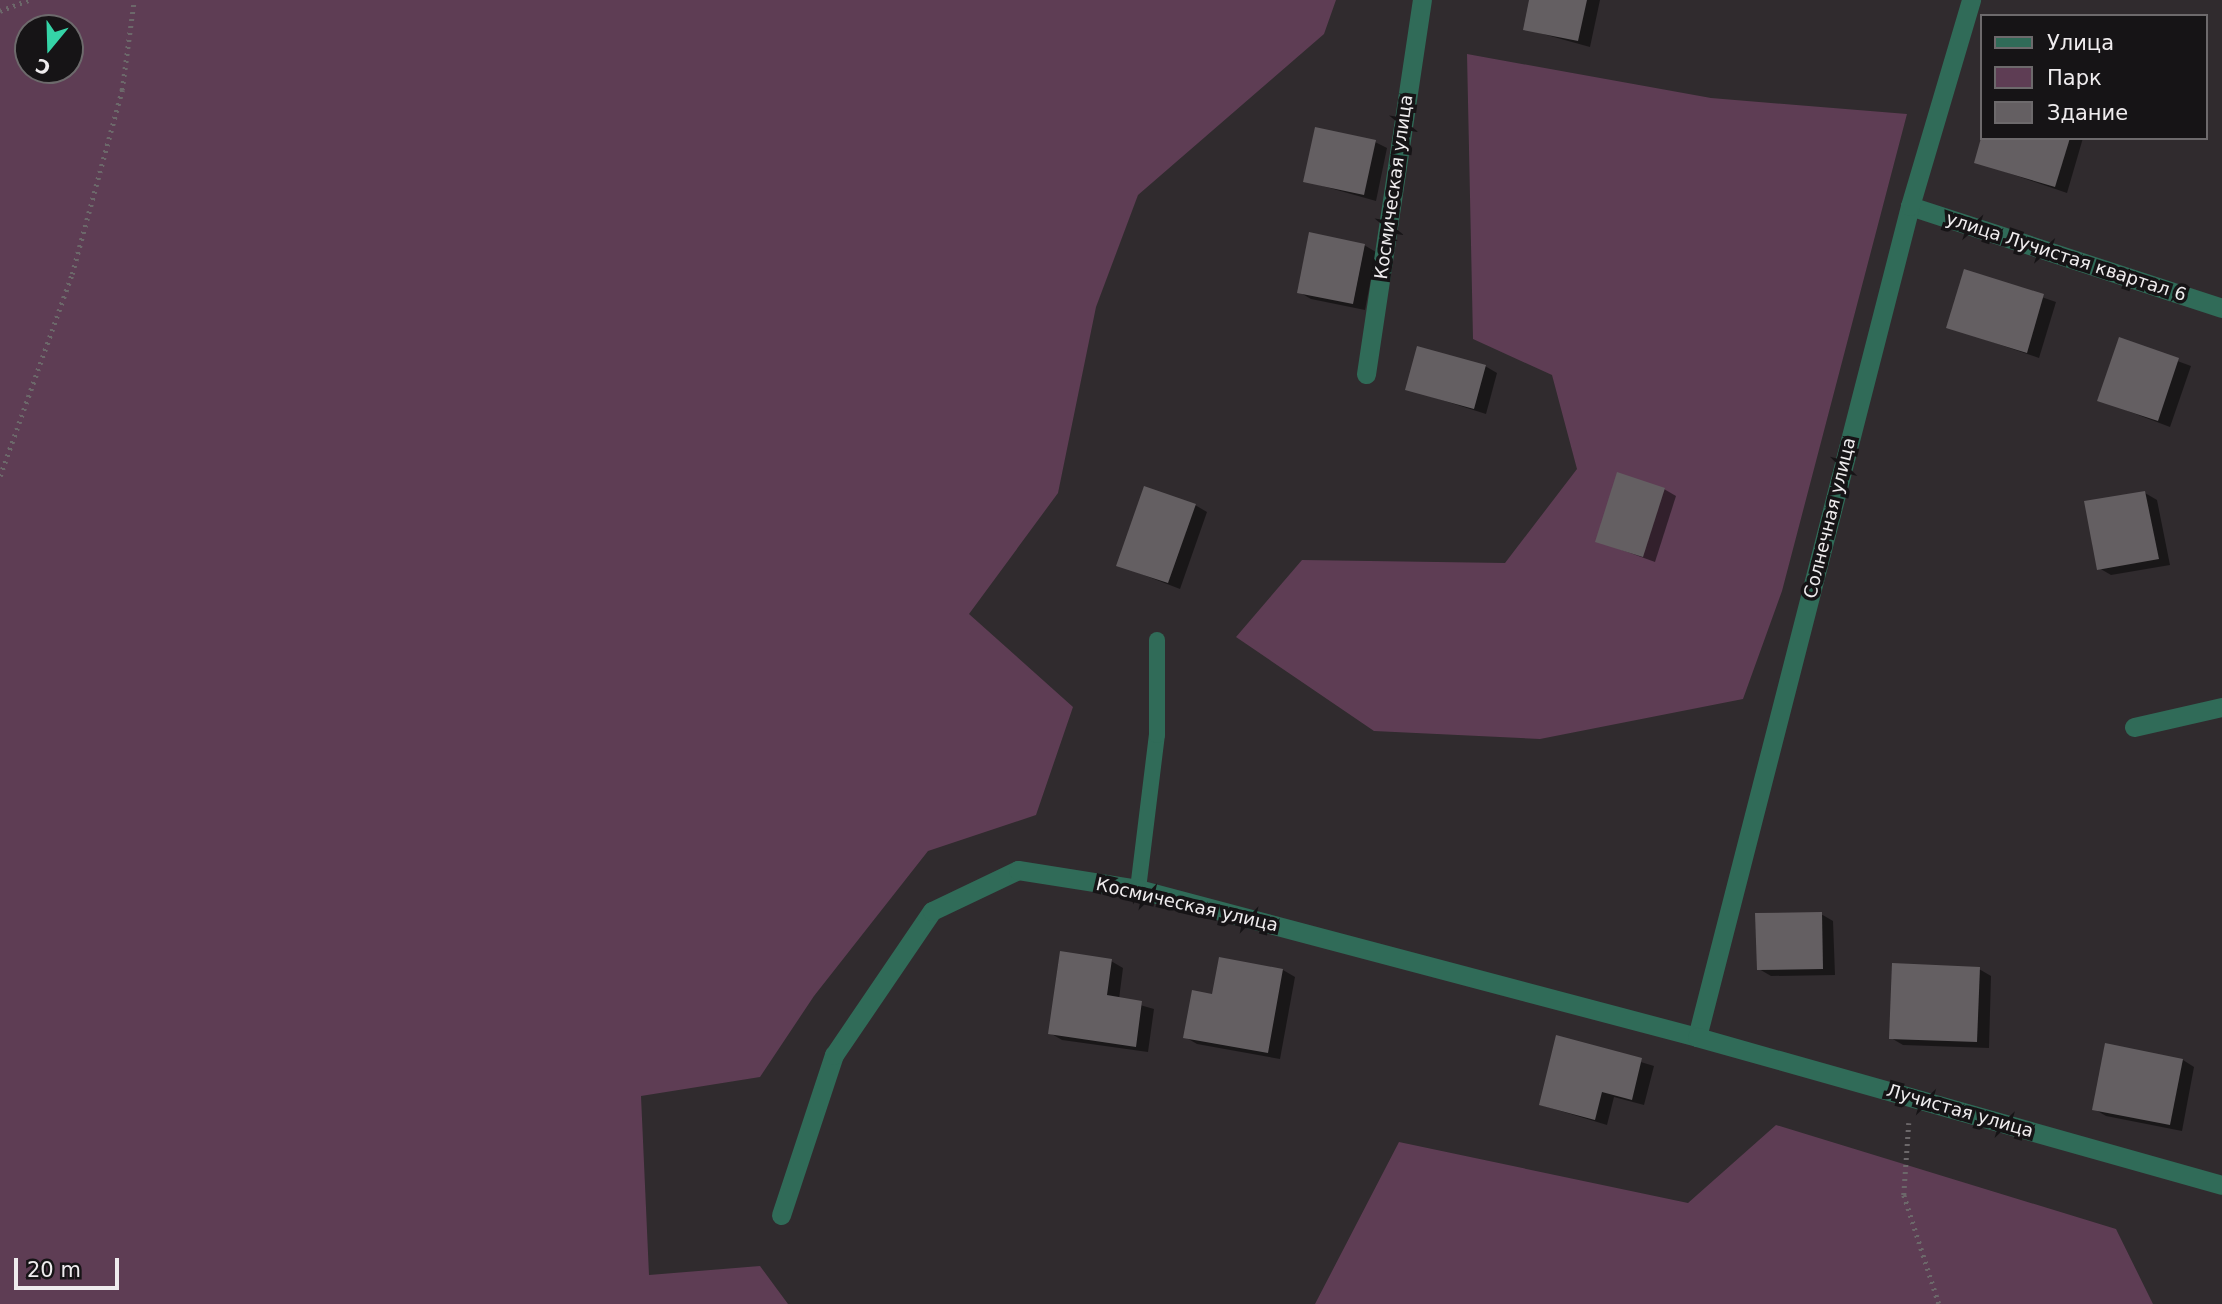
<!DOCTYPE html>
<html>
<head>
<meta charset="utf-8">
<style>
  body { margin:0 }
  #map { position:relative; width:2222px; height:1304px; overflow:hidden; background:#302b2e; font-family:"DejaVu Sans",sans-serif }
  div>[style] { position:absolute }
  .green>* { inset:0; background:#5e3d54 }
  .shadow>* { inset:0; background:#0007 }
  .building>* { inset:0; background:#645f62 }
  .path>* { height:4.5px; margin-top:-2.25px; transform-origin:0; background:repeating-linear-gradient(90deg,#6c686a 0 2px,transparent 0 7px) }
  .service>* { height:16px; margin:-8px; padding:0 8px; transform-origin:8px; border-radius:8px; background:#306b58 }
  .minor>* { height:19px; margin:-9.5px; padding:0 9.5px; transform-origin:9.5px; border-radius:9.5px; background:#306b58 }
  span { translate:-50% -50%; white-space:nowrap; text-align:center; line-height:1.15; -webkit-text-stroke:7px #161416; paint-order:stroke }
  .street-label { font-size:18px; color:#efecee }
  .legend { position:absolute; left:1980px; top:14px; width:228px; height:126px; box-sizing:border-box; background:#161416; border:2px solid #6d6a6c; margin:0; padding:9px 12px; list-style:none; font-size:21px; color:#efecee }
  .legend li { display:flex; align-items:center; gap:14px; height:35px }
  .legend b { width:35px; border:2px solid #6d6a6c }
  .north { position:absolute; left:14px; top:14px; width:70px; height:70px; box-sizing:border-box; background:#161416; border:2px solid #6d6a6c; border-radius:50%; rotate:199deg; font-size:19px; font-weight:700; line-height:28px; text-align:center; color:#efecee }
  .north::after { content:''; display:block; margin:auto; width:24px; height:32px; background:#35d4a7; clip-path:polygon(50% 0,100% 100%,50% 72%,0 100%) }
  .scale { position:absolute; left:14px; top:1258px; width:105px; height:32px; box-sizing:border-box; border:4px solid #efecee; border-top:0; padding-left:9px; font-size:21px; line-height:24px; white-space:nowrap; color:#efecee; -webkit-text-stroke:5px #161416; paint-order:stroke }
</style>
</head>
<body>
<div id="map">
  <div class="green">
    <div style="clip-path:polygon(evenodd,0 0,1336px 0,1324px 34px,1138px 195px,1096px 307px,1058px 493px,969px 614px,1073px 707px,1036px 815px,928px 851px,814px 996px,760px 1077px,641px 1096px,649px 1275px,760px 1266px,788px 1304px,0 1304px,0 0,28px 28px,70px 28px,70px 70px,28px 70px,28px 28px)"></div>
    <div style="clip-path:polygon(1467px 54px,1711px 98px,1907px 114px,1782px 591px,1743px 699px,1540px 739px,1374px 731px,1236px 637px,1302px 560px,1505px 563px,1577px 469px,1552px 375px,1473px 339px)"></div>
    <div style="clip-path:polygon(1776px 1125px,2116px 1229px,2153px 1304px,1315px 1304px,1399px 1142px,1688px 1203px)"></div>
  </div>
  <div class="shadow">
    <div style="clip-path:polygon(1531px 0,1600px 0,1590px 47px,1525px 29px)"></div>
    <div style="clip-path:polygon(1983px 138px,2083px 138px,2067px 193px,1976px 162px)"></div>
    <div style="clip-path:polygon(1375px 142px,1387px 148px,1376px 201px,1305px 181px)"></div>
    <div style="clip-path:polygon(1364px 245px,1376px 252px,1365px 310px,1311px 299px,1299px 292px)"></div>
    <div style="clip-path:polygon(1965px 271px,2056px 302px,2039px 358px,1948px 327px)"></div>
    <div style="clip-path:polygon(2120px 340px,2191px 366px,2170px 427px,2099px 400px)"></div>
    <div style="clip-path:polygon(1485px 366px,1497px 373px,1486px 414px,1407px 389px)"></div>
    <div style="clip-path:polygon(1664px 489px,1676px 496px,1655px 562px,1597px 541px)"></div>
    <div style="clip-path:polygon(2145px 493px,2157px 500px,2170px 565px,2111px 575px,2099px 568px)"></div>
    <div style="clip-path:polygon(1195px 505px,1207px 512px,1180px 589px,1118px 565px)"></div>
    <div style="clip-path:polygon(1821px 914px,1833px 921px,1835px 975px,1771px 976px,1759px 969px)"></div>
    <div style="clip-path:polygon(1111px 961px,1123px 968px,1119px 999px,1154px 1009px,1148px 1052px,1062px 1040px,1050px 1033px)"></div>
    <div style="clip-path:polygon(1979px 969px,1991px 976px,1989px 1048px,1903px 1045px,1891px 1038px)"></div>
    <div style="clip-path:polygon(1283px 970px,1295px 977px,1280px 1059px,1197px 1044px,1185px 1037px,1213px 996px)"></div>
    <div style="clip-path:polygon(1558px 1037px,1654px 1066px,1644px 1105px,1614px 1097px,1607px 1125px,1541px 1105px)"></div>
    <div style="clip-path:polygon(2183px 1060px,2194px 1067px,2182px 1131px,2106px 1116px,2094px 1109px)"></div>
  </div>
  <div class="building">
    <div style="clip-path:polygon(1529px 0,1587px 0,1578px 41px,1523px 30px)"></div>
    <div style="clip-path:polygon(1315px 127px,1376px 140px,1364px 195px,1303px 182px)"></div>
    <div style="clip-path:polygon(1981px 138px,2070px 138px,2055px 187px,1974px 163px)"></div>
    <div style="clip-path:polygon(1309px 232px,1365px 244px,1353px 304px,1297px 293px)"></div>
    <div style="clip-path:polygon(1964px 269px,2044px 294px,2027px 353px,1946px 328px)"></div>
    <div style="clip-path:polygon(2119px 337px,2179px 358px,2158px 421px,2097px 401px)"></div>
    <div style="clip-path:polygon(1417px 346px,1486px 365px,1474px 409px,1405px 390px)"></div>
    <div style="clip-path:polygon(1617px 472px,1665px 488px,1643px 557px,1595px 542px)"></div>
    <div style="clip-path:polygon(1144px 486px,1196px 504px,1168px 583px,1116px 566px)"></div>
    <div style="clip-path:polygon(2145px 491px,2159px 559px,2097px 570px,2084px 501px)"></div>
    <div style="clip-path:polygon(1822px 912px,1823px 969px,1757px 970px,1755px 913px)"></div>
    <div style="clip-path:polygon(1060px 951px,1112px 959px,1107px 995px,1142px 1001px,1136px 1047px,1048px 1034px)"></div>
    <div style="clip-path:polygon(1219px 957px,1283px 969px,1268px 1053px,1183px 1038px,1192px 990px,1212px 994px)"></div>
    <div style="clip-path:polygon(1892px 963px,1980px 967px,1977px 1042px,1889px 1039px)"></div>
    <div style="clip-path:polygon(1556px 1035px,1642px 1058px,1632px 1100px,1602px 1092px,1595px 1120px,1539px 1105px)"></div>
    <div style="clip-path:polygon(2105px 1043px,2183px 1059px,2170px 1125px,2092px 1110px)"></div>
  </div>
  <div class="path">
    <div style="left:0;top:11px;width:31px;rotate:-21deg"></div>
    <div style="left:0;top:476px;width:214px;rotate:-70.4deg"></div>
    <div style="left:72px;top:274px;width:191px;rotate:-74.8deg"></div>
    <div style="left:122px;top:90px;width:91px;rotate:-82.4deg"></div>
    <div style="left:1909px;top:1123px;width:72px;rotate:94deg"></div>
    <div style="left:1904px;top:1195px;width:114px;rotate:72.2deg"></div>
  </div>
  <div class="service">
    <div style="left:1138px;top:889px;width:155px;rotate:-83deg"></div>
    <div style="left:1157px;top:735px;width:95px;rotate:-90deg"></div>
  </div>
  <div class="minor">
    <div style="left:1910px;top:206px;width:328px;rotate:18.1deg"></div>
    <div style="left:1366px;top:374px;width:378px;rotate:-81.5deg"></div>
    <div style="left:2134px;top:727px;width:90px;rotate:-12.8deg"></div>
    <div style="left:1697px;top:1037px;width:858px;rotate:-75.62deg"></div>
    <div style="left:1910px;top:206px;width:215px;rotate:-73.5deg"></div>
    <div style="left:781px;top:1215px;width:169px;rotate:-71.7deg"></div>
    <div style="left:834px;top:1055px;width:174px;rotate:-55.8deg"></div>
    <div style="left:932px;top:911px;width:95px;rotate:-25.5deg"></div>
    <div style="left:1018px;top:870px;width:121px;rotate:9deg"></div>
    <div style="left:1138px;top:889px;width:578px;rotate:14.83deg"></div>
    <div style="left:1697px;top:1037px;width:545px;rotate:15.74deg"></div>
  </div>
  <div class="street-label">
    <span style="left:1394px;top:187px;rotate:-82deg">Космическая улица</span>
    <span style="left:2066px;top:257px;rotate:18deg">улица Лучистая квартал 6</span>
    <span style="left:1830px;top:518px;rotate:-76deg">Солнечная улица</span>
    <span style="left:1187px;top:905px;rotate:13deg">Космическая улица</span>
    <span style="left:1960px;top:1111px;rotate:16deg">Лучистая улица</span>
  </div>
  <ul class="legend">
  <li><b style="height:9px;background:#306b58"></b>Улица</li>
  <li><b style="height:19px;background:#5e3d54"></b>Парк</li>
  <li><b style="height:19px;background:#645f62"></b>Здание</li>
  </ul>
  <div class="north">С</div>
  <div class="scale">20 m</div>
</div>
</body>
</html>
